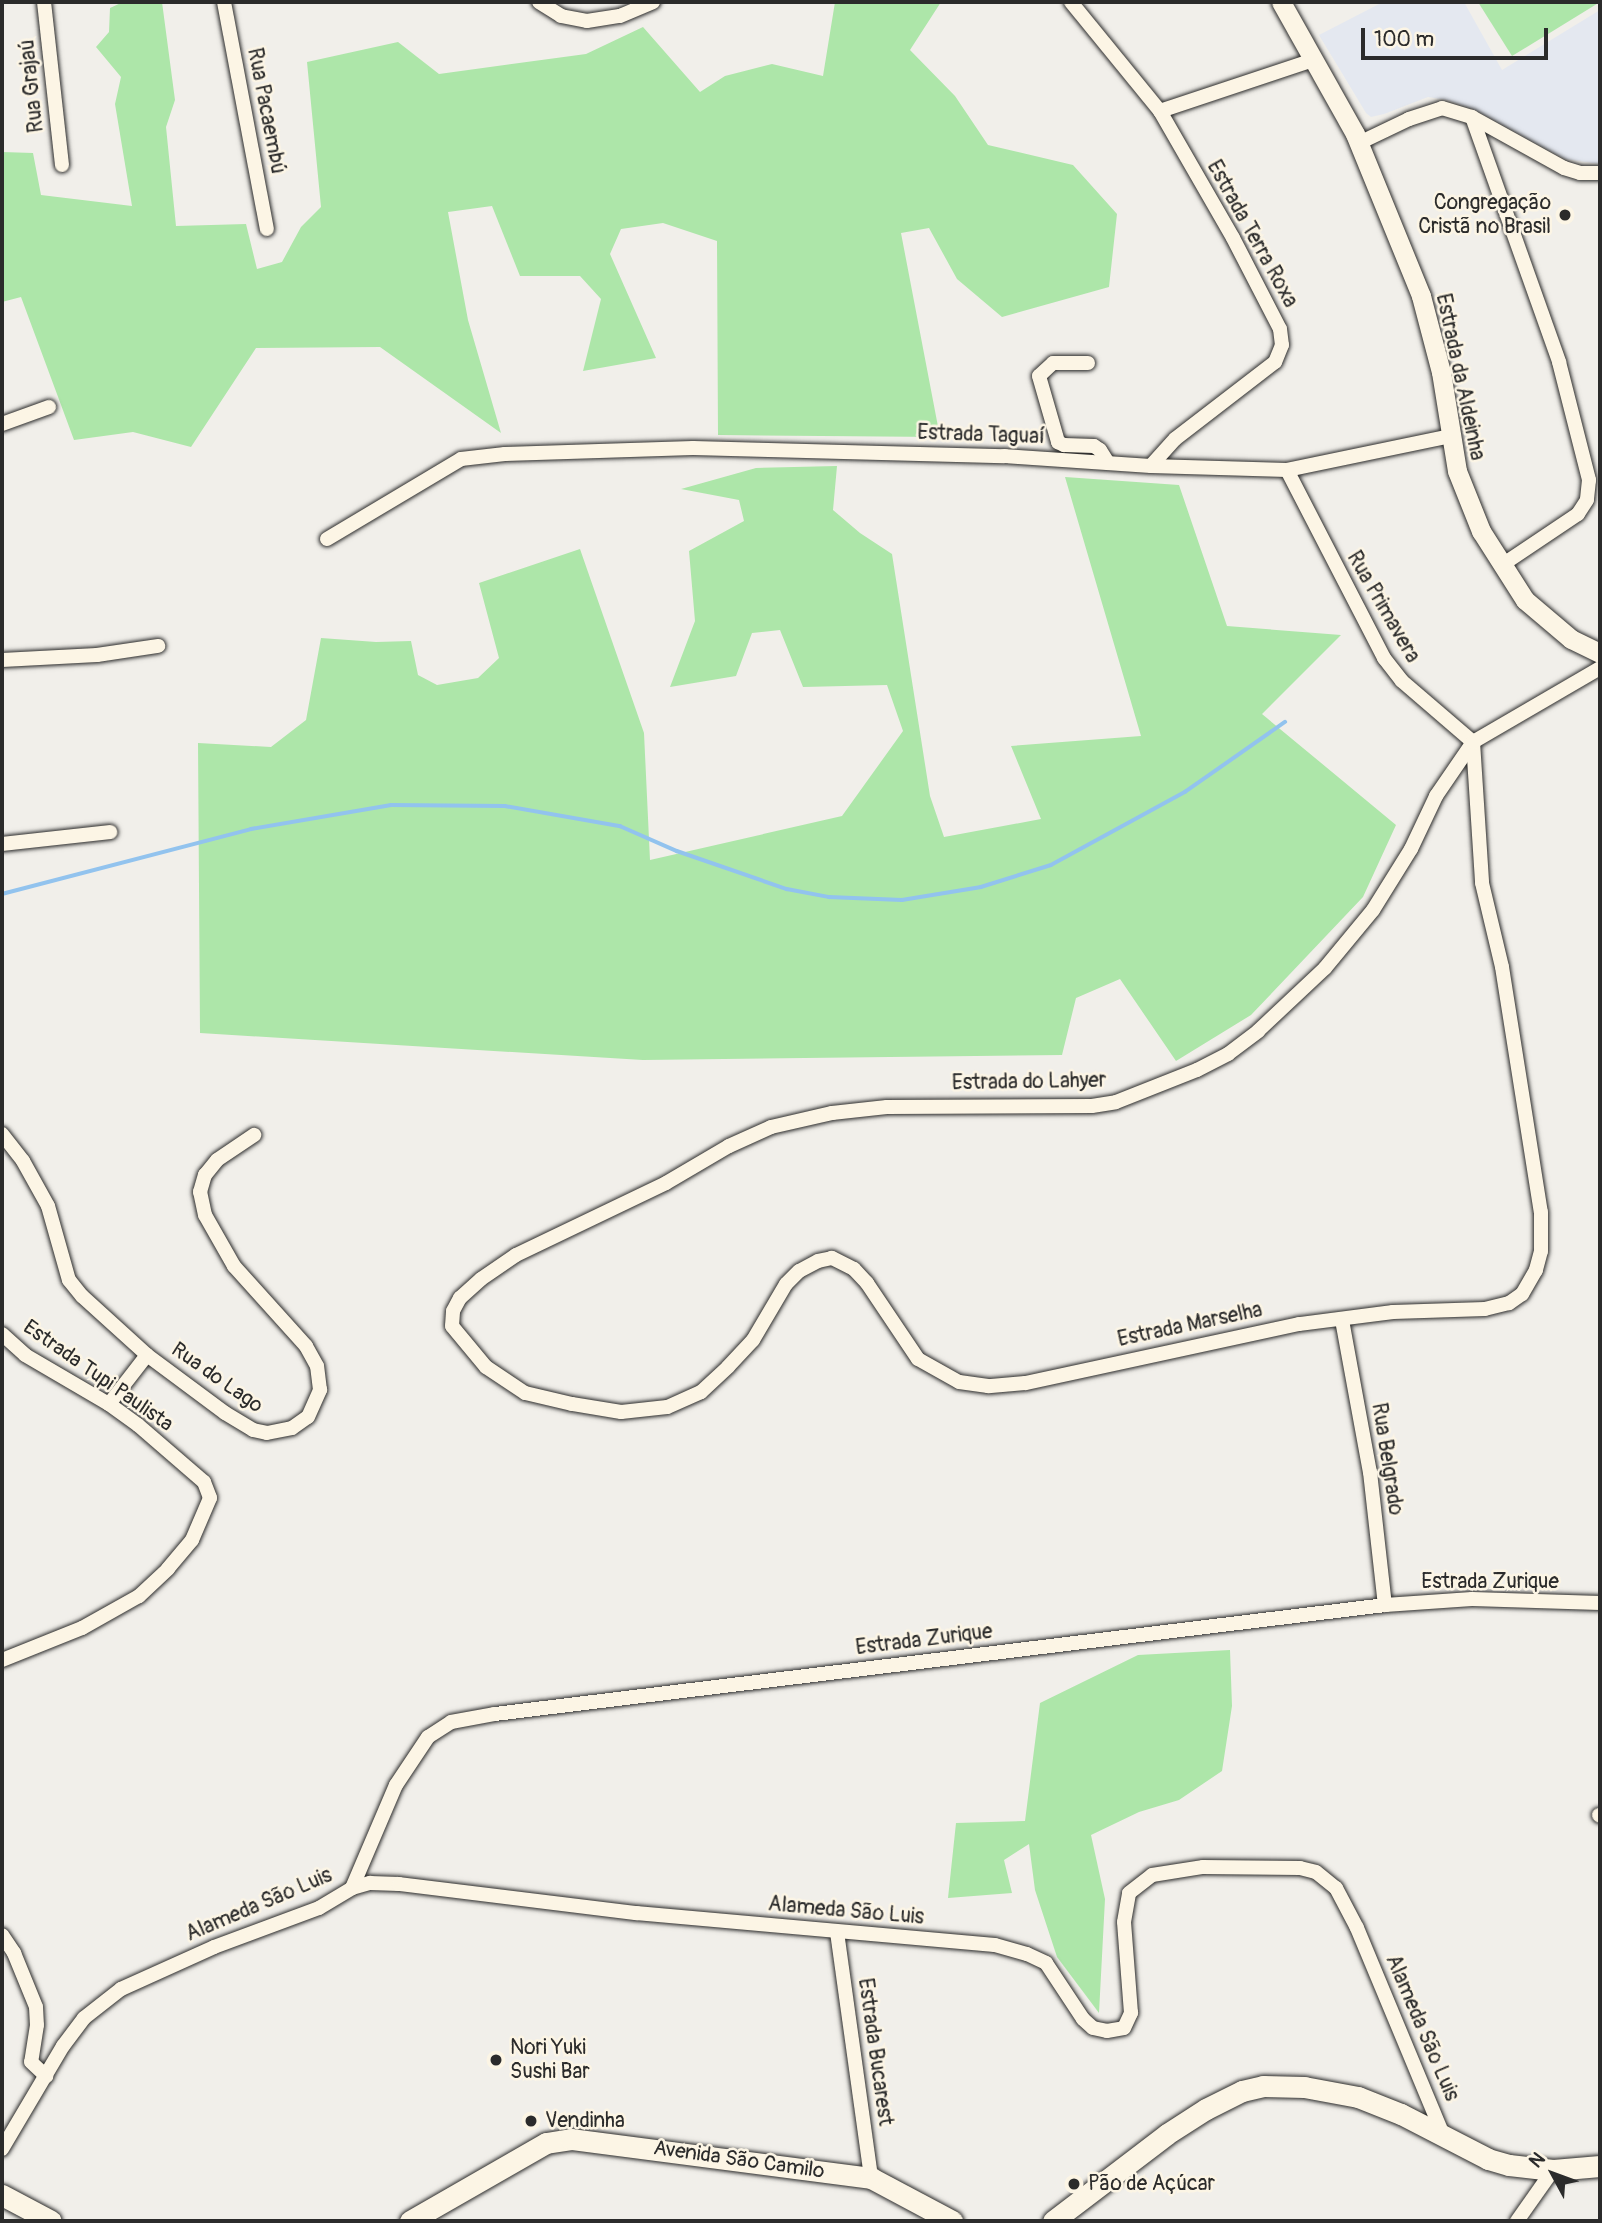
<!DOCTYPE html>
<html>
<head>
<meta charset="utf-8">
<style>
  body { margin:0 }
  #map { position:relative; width:1602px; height:2223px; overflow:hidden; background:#f1efea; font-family:Pangolin,sans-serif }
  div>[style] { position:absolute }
  .built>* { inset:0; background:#e4e8f0 }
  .green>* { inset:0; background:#ade6a9 }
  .stream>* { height:3.5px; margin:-1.75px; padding:0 1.75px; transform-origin:1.75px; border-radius:1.75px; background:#92c3ee }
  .roads { filter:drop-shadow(0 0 2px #2b2b2b) drop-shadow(0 0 2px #2b2b2b) }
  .minor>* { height:14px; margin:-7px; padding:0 7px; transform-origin:7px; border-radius:7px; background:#fcf5e5 }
  .tertiary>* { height:19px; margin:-9.5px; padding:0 9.5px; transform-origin:9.5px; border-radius:9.5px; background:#fcf5e5 }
  .secondary>* { height:21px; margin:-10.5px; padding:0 10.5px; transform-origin:10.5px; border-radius:10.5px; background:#fcf5e5 }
  .dots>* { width:19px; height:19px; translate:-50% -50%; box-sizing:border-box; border:4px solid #fcf5e5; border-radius:50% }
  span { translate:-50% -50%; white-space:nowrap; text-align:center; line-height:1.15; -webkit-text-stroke:5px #fcf5e5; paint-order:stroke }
  .street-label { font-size:21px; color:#2b2b2b }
  .poi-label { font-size:21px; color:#2b2b2b }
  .right { translate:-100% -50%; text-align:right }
  .left { translate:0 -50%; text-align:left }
  .frame { position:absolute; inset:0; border:4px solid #2b2b2b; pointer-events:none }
  .north { position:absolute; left:1518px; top:2139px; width:70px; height:70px; -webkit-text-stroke:5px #fcf5e5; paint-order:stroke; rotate:311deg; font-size:19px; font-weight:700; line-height:28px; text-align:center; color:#2b2b2b }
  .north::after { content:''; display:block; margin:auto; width:24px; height:32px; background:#2b2b2b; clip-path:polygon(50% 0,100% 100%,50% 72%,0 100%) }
  .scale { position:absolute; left:1361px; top:28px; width:187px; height:32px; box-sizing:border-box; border:4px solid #2b2b2b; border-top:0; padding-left:9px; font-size:21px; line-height:24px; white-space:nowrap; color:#2b2b2b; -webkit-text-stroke:5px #fcf5e5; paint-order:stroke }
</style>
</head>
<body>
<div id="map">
  <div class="built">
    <div style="clip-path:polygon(1383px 2px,1464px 2px,1502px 70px,1600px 10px,1600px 164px,1565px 159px,1473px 109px,1447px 100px,1428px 97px,1384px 114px,1371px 117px,1366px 113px,1319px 35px)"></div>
  </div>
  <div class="green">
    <div style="clip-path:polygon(123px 2px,162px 2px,175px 100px,166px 127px,176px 226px,246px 224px,257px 269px,282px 262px,301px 227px,321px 207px,307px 62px,398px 42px,439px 74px,586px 54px,643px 27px,700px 92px,725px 76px,772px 64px,823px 76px,835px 2px,941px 2px,910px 50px,955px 96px,988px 145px,1073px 165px,1117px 214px,1109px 287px,1002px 317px,957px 279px,929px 228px,901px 233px,940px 437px,718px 435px,717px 241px,663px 223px,621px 229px,610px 254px,656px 358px,583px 371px,601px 299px,580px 276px,520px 276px,492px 206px,448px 212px,468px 320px,501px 433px,380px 347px,256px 348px,191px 447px,133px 432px,74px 440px,21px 297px,2px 302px,2px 152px,33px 153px,41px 195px,132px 206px,115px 104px,121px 77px,96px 47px,109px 32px,110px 8px)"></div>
    <div style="clip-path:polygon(1478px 2px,1600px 2px,1512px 56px)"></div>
    <div style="clip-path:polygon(837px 466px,833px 510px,860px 533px,892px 554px,930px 796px,944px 837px,1041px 819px,1011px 746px,1141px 736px,1065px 477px,1179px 485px,1227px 626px,1341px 635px,1262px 714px,1396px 825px,1363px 897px,1251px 1015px,1176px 1061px,1120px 979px,1076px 998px,1062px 1055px,643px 1060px,200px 1033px,198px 743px,271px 747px,306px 720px,321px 638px,376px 642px,411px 641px,418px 675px,437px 685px,478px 678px,499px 658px,479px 583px,580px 549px,644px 733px,650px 860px,842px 816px,903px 731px,887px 685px,803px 687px,780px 630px,752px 633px,736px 676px,670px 687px,695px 621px,689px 551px,744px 521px,739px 500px,681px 489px,756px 468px)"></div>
    <div style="clip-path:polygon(1230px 1650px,1232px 1706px,1222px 1771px,1179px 1800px,1139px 1812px,1091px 1835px,1105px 1899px,1099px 2013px,1057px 1957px,1035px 1890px,1029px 1844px,1004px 1860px,1012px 1893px,948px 1898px,956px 1823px,1025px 1821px,1040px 1703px,1138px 1655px)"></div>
  </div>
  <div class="stream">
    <div style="left:2px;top:894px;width:257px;rotate:-14.6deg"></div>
    <div style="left:251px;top:829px;width:142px;rotate:-9.7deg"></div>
    <div style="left:391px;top:805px;width:114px;rotate:0.5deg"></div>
    <div style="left:505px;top:806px;width:117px;rotate:9.9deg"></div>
    <div style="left:620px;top:826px;width:62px;rotate:23.7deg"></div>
    <div style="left:677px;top:851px;width:116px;rotate:19.1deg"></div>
    <div style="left:787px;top:889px;width:43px;rotate:10.8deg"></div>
    <div style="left:829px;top:897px;width:73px;rotate:2.4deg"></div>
    <div style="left:902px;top:900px;width:80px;rotate:-9.3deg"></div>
    <div style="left:981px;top:887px;width:73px;rotate:-17.4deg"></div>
    <div style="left:1051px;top:865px;width:153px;rotate:-28.6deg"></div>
    <div style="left:1185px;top:792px;width:122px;rotate:-35deg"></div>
  </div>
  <div class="roads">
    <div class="minor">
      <div style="left:44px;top:2px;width:164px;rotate:83.7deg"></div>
      <div style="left:224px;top:2px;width:231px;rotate:79.3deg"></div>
      <div style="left:539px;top:2px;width:26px;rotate:32deg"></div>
      <div style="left:561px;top:16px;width:26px;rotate:11deg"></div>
      <div style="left:587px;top:21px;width:33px;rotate:-9deg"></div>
      <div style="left:620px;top:16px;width:36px;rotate:-23deg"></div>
      <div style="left:1071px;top:2px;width:141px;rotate:50.8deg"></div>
      <div style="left:1160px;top:111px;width:146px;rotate:60.1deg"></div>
      <div style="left:1233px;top:238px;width:102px;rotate:62.7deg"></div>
      <div style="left:1280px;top:329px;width:16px;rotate:83deg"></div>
      <div style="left:1282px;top:345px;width:18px;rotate:112deg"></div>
      <div style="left:1275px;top:362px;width:126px;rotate:142.4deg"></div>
      <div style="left:1175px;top:439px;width:36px;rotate:132deg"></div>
      <div style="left:1160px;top:111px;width:161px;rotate:-18.4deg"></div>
      <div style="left:1472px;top:117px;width:260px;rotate:70.4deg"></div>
      <div style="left:1559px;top:362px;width:122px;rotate:75.7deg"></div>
      <div style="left:1589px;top:480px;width:20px;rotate:96deg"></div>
      <div style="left:1587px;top:500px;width:17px;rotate:123deg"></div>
      <div style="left:1578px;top:514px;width:92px;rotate:146.1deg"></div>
      <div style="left:1359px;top:143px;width:55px;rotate:-25.6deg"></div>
      <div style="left:1409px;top:119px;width:35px;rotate:-18deg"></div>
      <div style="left:1442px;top:108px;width:31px;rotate:17deg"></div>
      <div style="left:1472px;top:117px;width:105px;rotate:29deg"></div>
      <div style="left:1564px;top:168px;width:17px;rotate:17deg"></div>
      <div style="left:1580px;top:173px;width:20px"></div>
      <div style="left:1088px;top:363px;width:35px;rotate:180deg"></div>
      <div style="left:1053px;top:363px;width:19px;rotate:137deg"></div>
      <div style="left:1039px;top:376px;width:69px;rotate:73.9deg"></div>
      <div style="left:1058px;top:442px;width:7px;rotate:27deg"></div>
      <div style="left:1064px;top:445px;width:30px;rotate:2deg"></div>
      <div style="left:1094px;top:446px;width:7px;rotate:34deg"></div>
      <div style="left:1100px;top:450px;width:15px;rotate:58deg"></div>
      <div style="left:2px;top:424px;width:50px;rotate:-19.9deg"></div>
      <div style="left:1287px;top:470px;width:212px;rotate:62.7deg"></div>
      <div style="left:1384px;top:658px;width:29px;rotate:52deg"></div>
      <div style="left:1402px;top:681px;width:94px;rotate:40.7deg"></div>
      <div style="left:1473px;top:742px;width:141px;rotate:86.3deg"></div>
      <div style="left:1482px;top:883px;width:86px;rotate:76.6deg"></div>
      <div style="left:1502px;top:967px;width:248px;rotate:81deg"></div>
      <div style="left:1541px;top:1212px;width:39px;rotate:90deg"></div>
      <div style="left:1541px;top:1251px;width:20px;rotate:105deg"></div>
      <div style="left:1536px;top:1270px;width:28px;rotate:120deg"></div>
      <div style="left:1522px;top:1294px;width:16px;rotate:145deg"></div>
      <div style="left:1509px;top:1303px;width:25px;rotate:166deg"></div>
      <div style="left:1485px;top:1309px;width:92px;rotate:178.1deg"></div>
      <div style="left:1393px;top:1312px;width:95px;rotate:172.7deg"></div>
      <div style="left:1299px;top:1324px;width:280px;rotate:167.8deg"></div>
      <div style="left:1025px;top:1383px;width:37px;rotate:175deg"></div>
      <div style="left:988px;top:1386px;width:29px;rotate:-172deg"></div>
      <div style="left:959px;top:1382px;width:47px;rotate:-150.7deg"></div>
      <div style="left:918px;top:1359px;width:92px;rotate:-123.9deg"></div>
      <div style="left:867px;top:1283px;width:19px;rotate:-133deg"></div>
      <div style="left:854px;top:1269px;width:25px;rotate:-153deg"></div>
      <div style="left:832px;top:1258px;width:14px;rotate:168deg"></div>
      <div style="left:818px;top:1261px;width:21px;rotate:152deg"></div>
      <div style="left:799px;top:1271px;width:18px;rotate:135deg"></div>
      <div style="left:786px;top:1284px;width:65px;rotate:120.5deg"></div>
      <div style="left:753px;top:1340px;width:37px;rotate:133deg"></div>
      <div style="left:728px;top:1367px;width:37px;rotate:137deg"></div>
      <div style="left:701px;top:1392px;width:37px;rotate:156deg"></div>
      <div style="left:667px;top:1407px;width:46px;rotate:173.8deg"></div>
      <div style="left:621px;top:1412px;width:50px;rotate:-170.7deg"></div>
      <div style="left:572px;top:1404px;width:48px;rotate:-166.8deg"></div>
      <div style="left:525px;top:1393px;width:47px;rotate:-146.3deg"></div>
      <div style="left:486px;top:1367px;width:53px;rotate:-129.7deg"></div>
      <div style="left:452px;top:1326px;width:15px;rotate:-86deg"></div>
      <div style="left:453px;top:1311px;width:15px;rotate:-62deg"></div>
      <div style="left:460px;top:1298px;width:28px;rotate:-42deg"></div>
      <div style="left:481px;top:1279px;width:42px;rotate:-34.4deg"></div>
      <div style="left:516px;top:1255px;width:166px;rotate:-25.6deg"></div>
      <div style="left:666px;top:1183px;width:73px;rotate:-30.4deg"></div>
      <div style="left:729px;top:1146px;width:46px;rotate:-24.3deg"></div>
      <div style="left:771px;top:1127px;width:63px;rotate:-12.9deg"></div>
      <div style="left:832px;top:1113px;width:55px;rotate:-6.2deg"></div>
      <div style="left:887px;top:1107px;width:205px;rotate:-0.3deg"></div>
      <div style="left:1092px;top:1106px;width:24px;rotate:-9deg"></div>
      <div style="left:1116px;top:1102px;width:87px;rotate:-21.6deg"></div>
      <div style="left:1197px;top:1070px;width:35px;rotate:-27deg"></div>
      <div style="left:1228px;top:1054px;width:38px;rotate:-37deg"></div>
      <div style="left:1258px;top:1031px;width:92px;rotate:-43.2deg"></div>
      <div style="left:1325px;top:968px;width:75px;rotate:-50.4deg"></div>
      <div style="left:1373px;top:910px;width:72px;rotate:-58.1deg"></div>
      <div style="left:1411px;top:849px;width:59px;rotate:-64.7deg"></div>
      <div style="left:1436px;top:796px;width:65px;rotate:-55.6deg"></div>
      <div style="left:1473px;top:742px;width:147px;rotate:-30.2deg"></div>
      <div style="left:327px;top:539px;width:156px;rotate:-30.8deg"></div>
      <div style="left:461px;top:459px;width:44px;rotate:-6.5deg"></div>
      <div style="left:505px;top:454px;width:188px;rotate:-1.8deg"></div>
      <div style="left:693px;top:448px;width:311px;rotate:1.5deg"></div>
      <div style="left:1004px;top:456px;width:147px;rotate:3.9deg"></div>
      <div style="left:1151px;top:466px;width:136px;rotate:1.7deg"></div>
      <div style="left:1287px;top:470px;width:167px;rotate:-11.7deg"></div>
      <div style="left:2px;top:660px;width:95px;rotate:-3deg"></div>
      <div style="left:97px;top:655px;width:62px;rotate:-8.4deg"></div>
      <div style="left:2px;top:844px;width:109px;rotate:-6.3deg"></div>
      <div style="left:2px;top:1134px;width:34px;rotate:52deg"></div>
      <div style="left:23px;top:1161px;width:51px;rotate:60.9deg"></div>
      <div style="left:48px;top:1206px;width:77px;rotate:74.2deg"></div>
      <div style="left:69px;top:1280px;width:21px;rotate:51deg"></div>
      <div style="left:82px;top:1296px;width:88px;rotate:42.2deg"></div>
      <div style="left:147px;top:1355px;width:97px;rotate:36.6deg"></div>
      <div style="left:225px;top:1413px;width:33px;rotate:31deg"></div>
      <div style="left:253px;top:1430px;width:14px;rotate:12deg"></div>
      <div style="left:267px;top:1433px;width:25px;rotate:-11deg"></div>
      <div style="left:292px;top:1428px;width:19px;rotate:-35deg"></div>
      <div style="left:308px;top:1417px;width:30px;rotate:-66deg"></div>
      <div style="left:320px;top:1390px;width:24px;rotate:-97deg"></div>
      <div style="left:317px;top:1366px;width:23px;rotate:-119deg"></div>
      <div style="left:306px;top:1346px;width:108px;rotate:-132deg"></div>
      <div style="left:234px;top:1266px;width:59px;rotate:-119.6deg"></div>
      <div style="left:205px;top:1215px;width:24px;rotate:-102deg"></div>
      <div style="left:200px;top:1192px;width:18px;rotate:-74deg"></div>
      <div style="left:205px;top:1175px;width:19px;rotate:-51deg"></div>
      <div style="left:217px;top:1160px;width:45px;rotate:-34deg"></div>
      <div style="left:1342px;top:1320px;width:155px;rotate:79.6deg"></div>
      <div style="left:1370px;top:1472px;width:134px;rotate:83.6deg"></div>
      <div style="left:2px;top:1334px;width:31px;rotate:42deg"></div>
      <div style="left:25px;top:1355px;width:97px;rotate:30.3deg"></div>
      <div style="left:109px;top:1404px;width:36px;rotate:36deg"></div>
      <div style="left:138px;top:1425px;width:87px;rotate:40.8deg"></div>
      <div style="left:204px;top:1482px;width:17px;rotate:69deg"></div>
      <div style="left:210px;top:1498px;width:46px;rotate:113.2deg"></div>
      <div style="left:192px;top:1540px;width:38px;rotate:130deg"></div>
      <div style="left:168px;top:1569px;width:40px;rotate:137deg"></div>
      <div style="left:139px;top:1596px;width:65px;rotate:150.7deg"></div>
      <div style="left:82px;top:1628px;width:86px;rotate:158.2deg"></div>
      <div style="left:109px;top:1404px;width:62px;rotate:-52.2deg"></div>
      <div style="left:1599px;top:1815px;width:1px;rotate:45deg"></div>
      <div style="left:352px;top:1888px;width:112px;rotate:-66.9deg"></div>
      <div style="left:396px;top:1785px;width:58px;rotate:-56.3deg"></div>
      <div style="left:428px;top:1737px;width:27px;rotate:-33deg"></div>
      <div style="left:451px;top:1722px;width:45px;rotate:-10.3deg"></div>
      <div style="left:495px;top:1714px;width:897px;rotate:-6.98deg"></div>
      <div style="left:1385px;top:1605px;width:87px;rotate:-3.9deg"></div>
      <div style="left:1472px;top:1599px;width:128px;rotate:1.8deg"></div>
      <div style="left:837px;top:1932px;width:248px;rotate:82.1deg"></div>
      <div style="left:2px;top:1935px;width:22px;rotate:56deg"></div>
      <div style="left:14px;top:1953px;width:58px;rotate:67.8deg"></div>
      <div style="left:36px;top:2007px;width:18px;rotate:87deg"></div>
      <div style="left:37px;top:2025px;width:37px;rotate:99deg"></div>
      <div style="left:31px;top:2062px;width:21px;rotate:43deg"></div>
      <div style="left:2px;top:2149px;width:120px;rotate:-59.4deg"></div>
      <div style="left:63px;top:2046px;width:35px;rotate:-53deg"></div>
      <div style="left:84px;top:2018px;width:47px;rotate:-38.1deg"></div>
      <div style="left:121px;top:1989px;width:102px;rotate:-24.3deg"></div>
      <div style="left:214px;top:1947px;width:112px;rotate:-20.4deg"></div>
      <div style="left:319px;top:1908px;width:39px;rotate:-31deg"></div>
      <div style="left:352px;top:1888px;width:19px;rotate:-16deg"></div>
      <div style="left:370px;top:1883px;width:29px;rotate:2deg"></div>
      <div style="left:399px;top:1884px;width:239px;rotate:7deg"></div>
      <div style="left:636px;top:1913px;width:360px;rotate:5.1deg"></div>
      <div style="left:995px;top:1945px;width:33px;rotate:16deg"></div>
      <div style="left:1027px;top:1954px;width:21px;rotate:25deg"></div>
      <div style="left:1046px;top:1963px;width:67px;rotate:56.5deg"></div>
      <div style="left:1083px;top:2019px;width:13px;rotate:42deg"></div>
      <div style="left:1093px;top:2028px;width:14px;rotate:12deg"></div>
      <div style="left:1107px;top:2031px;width:17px;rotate:-10deg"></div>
      <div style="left:1124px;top:2028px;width:17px;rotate:-65deg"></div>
      <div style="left:1131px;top:2013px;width:91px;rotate:-94.4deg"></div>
      <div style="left:1124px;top:1922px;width:29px;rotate:-80deg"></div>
      <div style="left:1129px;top:1893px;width:29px;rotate:-38deg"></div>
      <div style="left:1152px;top:1875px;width:52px;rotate:-8.9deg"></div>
      <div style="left:1203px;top:1867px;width:97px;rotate:0.6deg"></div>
      <div style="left:1300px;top:1868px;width:16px;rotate:14deg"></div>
      <div style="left:1316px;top:1872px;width:26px;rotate:39deg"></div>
      <div style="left:1336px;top:1888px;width:45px;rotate:62.3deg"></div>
      <div style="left:1357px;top:1928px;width:226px;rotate:67.4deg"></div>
      <div style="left:1517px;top:2221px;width:62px;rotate:-54.8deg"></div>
    </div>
    <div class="tertiary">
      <div style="left:1281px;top:2px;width:151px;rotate:60.7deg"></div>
      <div style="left:1355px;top:134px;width:175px;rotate:67.8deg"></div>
      <div style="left:1421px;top:296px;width:79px;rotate:75.3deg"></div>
      <div style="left:1441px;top:372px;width:100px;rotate:80.8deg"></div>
      <div style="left:1457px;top:471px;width:65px;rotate:68.2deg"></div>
      <div style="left:1481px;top:531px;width:82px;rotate:57.5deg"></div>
      <div style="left:1525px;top:600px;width:60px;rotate:40.3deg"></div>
      <div style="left:1571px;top:639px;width:32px;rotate:26deg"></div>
    </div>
    <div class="secondary">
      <div style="left:2px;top:2195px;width:55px;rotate:28deg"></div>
      <div style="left:410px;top:2221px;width:157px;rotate:-29.8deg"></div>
      <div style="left:546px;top:2143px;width:25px;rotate:-9deg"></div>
      <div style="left:571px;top:2139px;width:303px;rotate:7.4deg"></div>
      <div style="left:871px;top:2178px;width:92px;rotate:28deg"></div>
      <div style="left:1053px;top:2221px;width:143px;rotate:-37.3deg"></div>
      <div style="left:1167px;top:2134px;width:46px;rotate:-32.7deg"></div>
      <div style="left:1206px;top:2109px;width:40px;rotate:-26.6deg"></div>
      <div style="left:1242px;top:2091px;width:22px;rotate:-13deg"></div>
      <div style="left:1263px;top:2086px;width:41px;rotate:1.4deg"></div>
      <div style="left:1304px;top:2087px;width:55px;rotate:10.5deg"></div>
      <div style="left:1358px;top:2097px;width:46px;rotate:21.6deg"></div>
      <div style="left:1401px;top:2114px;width:98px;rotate:27.3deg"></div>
      <div style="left:1488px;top:2159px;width:22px;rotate:16deg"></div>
      <div style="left:1509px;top:2165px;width:44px;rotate:6.5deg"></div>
      <div style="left:1553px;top:2170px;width:47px;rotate:-4.9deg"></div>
    </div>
  </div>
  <div class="dots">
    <div style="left:1565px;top:215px;background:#2b2b2b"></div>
    <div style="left:496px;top:2060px;background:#2b2b2b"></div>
    <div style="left:531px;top:2121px;background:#2b2b2b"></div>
    <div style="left:1074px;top:2184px;background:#2b2b2b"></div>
  </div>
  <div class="street-label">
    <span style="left:32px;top:86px;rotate:-96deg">Rua Grajaú</span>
    <span style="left:266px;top:111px;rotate:79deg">Rua Pacaembú</span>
    <span style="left:1252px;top:234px;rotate:61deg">Estrada Terra Roxa</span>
    <span style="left:1460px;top:377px;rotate:78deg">Estrada da Aldeinha</span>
    <span style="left:981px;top:435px;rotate:2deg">Estrada Taguaí</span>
    <span style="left:1383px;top:607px;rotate:60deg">Rua Primavera</span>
    <span style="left:1029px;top:1082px;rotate:-1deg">Estrada do Lahyer</span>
    <span style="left:1190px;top:1325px;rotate:-12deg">Estrada Marselha</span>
    <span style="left:98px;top:1376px;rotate:35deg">Estrada Tupi Paulista</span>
    <span style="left:217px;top:1378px;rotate:35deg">Rua do Lago</span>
    <span style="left:1387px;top:1459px;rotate:81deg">Rua Belgrado</span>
    <span style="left:1490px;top:1582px">Estrada Zurique</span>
    <span style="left:924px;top:1640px;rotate:-7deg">Estrada Zurique</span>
    <span style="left:259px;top:1905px;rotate:-23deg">Alameda São Luis</span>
    <span style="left:846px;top:1911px;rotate:5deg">Alameda São Luis</span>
    <span style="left:1422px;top:2028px;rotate:67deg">Alameda São Luis</span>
    <span style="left:875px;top:2052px;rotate:82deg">Estrada Bucarest</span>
    <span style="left:739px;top:2160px;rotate:8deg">Avenida São Camilo</span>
  </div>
  <div class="poi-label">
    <span class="right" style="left:1551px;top:215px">Congregação<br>Cristã no Brasil</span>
    <span class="left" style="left:510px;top:2060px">Nori Yuki<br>Sushi Bar</span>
    <span class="left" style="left:545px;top:2121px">Vendinha</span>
    <span class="left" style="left:1088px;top:2184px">Pão de Açúcar</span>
  </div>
  <div class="frame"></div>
  <div class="north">N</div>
  <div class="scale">100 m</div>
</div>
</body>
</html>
